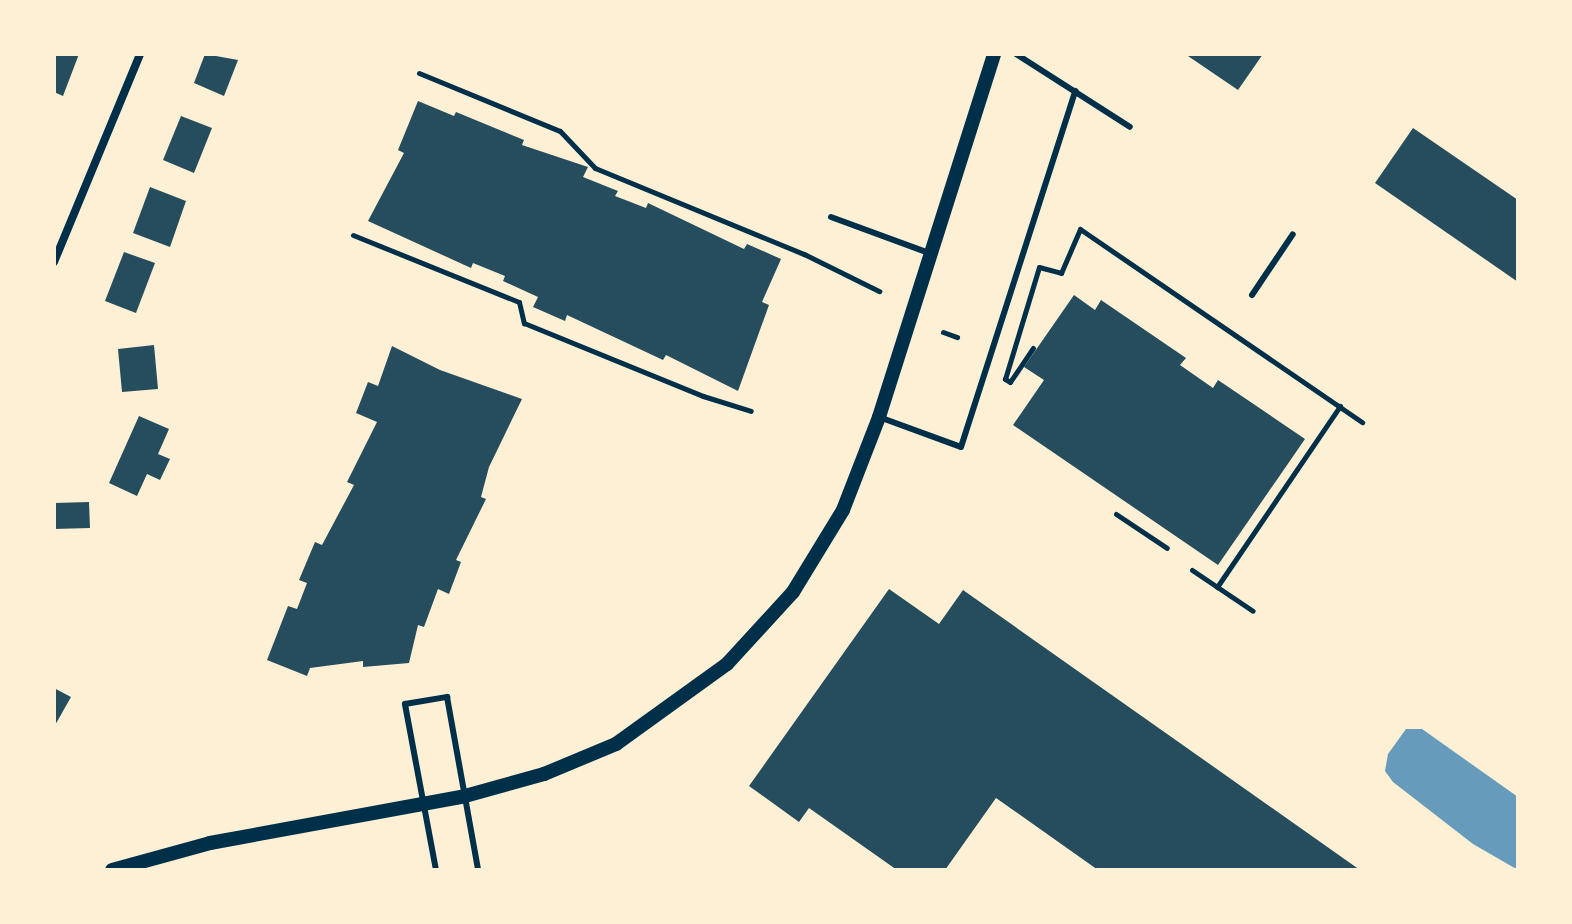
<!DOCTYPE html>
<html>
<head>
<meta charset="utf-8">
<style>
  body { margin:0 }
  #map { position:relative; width:1572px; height:924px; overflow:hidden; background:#fdf0d5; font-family:"Public Sans",sans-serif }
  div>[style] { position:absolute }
  .water>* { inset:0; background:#669bbc }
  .building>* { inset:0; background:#264d5e }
  .path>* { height:5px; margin:-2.5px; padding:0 2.5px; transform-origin:2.5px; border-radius:2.5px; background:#003049 }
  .service>* { height:6px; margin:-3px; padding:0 3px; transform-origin:3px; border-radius:3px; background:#003049 }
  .minor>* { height:8px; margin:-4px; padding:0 4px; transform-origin:4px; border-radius:4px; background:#003049 }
  .tertiary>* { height:14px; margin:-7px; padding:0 7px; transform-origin:7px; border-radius:7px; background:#003049 }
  span { translate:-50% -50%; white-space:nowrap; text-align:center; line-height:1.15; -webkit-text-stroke:8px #fdf0d5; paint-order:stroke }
  .frame { position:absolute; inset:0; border:56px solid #fdf0d5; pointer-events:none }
</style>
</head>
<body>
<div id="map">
  <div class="water">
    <div style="clip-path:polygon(1406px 729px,1422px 729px,1518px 797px,1518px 870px,1473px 844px,1393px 782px,1385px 771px,1388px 754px)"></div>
  </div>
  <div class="building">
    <div style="clip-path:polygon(54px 54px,79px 54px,63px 96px,54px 92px)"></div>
    <div style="clip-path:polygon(205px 54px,238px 60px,224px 96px,194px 83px)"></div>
    <div style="clip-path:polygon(1185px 54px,1263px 54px,1238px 90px)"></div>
    <div style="clip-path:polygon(418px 101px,454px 116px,456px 112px,524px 140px,522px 145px,588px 167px,583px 177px,618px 191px,615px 196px,646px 208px,648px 203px,744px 249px,747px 244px,781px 259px,762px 302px,769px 305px,738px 391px,666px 355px,663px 360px,567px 315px,565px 321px,533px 307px,538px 297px,503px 281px,505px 276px,473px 263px,471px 268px,368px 221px,404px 153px,398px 150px)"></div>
    <div style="clip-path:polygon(181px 116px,212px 128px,194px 173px,163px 160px)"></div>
    <div style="clip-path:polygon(1413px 128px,1518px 200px,1518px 282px,1375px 183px)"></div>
    <div style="clip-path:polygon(150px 187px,186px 201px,170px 247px,133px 233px)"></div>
    <div style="clip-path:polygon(124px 252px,155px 263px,136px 313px,105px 301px)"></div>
    <div style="clip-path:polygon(1074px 295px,1095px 310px,1101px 300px,1186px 358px,1180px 365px,1213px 388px,1218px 380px,1305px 439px,1218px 565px,1013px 425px,1044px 380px,1024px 367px)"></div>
    <div style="clip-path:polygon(154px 345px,158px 389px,122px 392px,118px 349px)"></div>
    <div style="clip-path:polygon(392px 346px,440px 370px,522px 399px,489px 467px,481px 497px,486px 499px,456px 560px,461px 562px,449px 594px,438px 589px,424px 627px,418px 625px,409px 663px,363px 667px,363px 661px,310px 668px,307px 676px,267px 660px,288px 606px,297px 609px,307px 583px,299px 580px,315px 542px,322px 545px,354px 485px,347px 482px,377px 422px,356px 413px,368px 382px,378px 386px)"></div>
    <div style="clip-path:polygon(139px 416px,169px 429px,158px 454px,170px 459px,160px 480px,147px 474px,137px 496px,109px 483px)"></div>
    <div style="clip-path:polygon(89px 502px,90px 528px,54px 529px,54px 503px)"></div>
    <div style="clip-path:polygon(889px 589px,939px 624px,963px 590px,1360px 870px,1098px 870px,996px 798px,945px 870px,897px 870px,809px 808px,799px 822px,749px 786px)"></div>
    <div style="clip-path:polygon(54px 688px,71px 697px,54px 727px)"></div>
  </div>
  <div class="path">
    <div style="left:419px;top:73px;width:152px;rotate:22.4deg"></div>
    <div style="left:560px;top:131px;width:51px;rotate:46.6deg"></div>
    <div style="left:595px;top:168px;width:226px;rotate:22.4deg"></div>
    <div style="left:804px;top:254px;width:84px;rotate:26.3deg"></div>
    <div style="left:353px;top:235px;width:179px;rotate:22deg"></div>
    <div style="left:519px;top:302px;width:22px;rotate:77deg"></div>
    <div style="left:524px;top:323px;width:193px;rotate:22.2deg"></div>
    <div style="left:703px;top:396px;width:50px;rotate:17.4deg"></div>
    <div style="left:943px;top:332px;width:15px;rotate:20deg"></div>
    <div style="left:1033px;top:348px;width:41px;rotate:124.1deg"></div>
    <div style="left:1010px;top:382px;width:6px;rotate:-149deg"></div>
    <div style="left:1005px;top:379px;width:117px;rotate:-73.1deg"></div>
    <div style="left:1039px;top:267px;width:23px;rotate:15deg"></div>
    <div style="left:1061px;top:273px;width:48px;rotate:-66.6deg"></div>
    <div style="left:1080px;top:229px;width:342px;rotate:34.4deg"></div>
    <div style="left:1116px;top:514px;width:61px;rotate:33.7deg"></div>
    <div style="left:1192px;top:570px;width:73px;rotate:33.9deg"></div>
    <div style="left:1217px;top:587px;width:219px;rotate:-55.8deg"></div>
  </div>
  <div class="service">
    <div style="left:1016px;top:54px;width:135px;rotate:32.6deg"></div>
    <div style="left:831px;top:217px;width:104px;rotate:20.2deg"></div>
    <div style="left:1252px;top:295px;width:73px;rotate:-56.1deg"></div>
    <div style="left:879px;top:417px;width:87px;rotate:20.1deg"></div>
    <div style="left:961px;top:447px;width:374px;rotate:-72.2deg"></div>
    <div style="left:436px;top:870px;width:169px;rotate:-100.6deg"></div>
    <div style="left:405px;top:704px;width:43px;rotate:-9.5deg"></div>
    <div style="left:447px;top:697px;width:176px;rotate:79.8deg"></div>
  </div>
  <div class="minor">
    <div style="left:54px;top:262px;width:225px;rotate:-67.5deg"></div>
  </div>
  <div class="tertiary">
    <div style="left:112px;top:870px;width:102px;rotate:-15.4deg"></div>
    <div style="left:210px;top:843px;width:259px;rotate:-10.4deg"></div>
    <div style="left:465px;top:796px;width:82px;rotate:-15.6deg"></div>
    <div style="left:544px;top:774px;width:78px;rotate:-22.6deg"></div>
    <div style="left:616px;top:744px;width:137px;rotate:-35.8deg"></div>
    <div style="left:727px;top:664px;width:98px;rotate:-47.5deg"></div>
    <div style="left:793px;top:592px;width:96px;rotate:-58.6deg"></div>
    <div style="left:843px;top:510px;width:100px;rotate:-68.8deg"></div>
    <div style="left:879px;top:417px;width:381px;rotate:-72.4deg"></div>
  </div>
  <div class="frame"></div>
</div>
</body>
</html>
